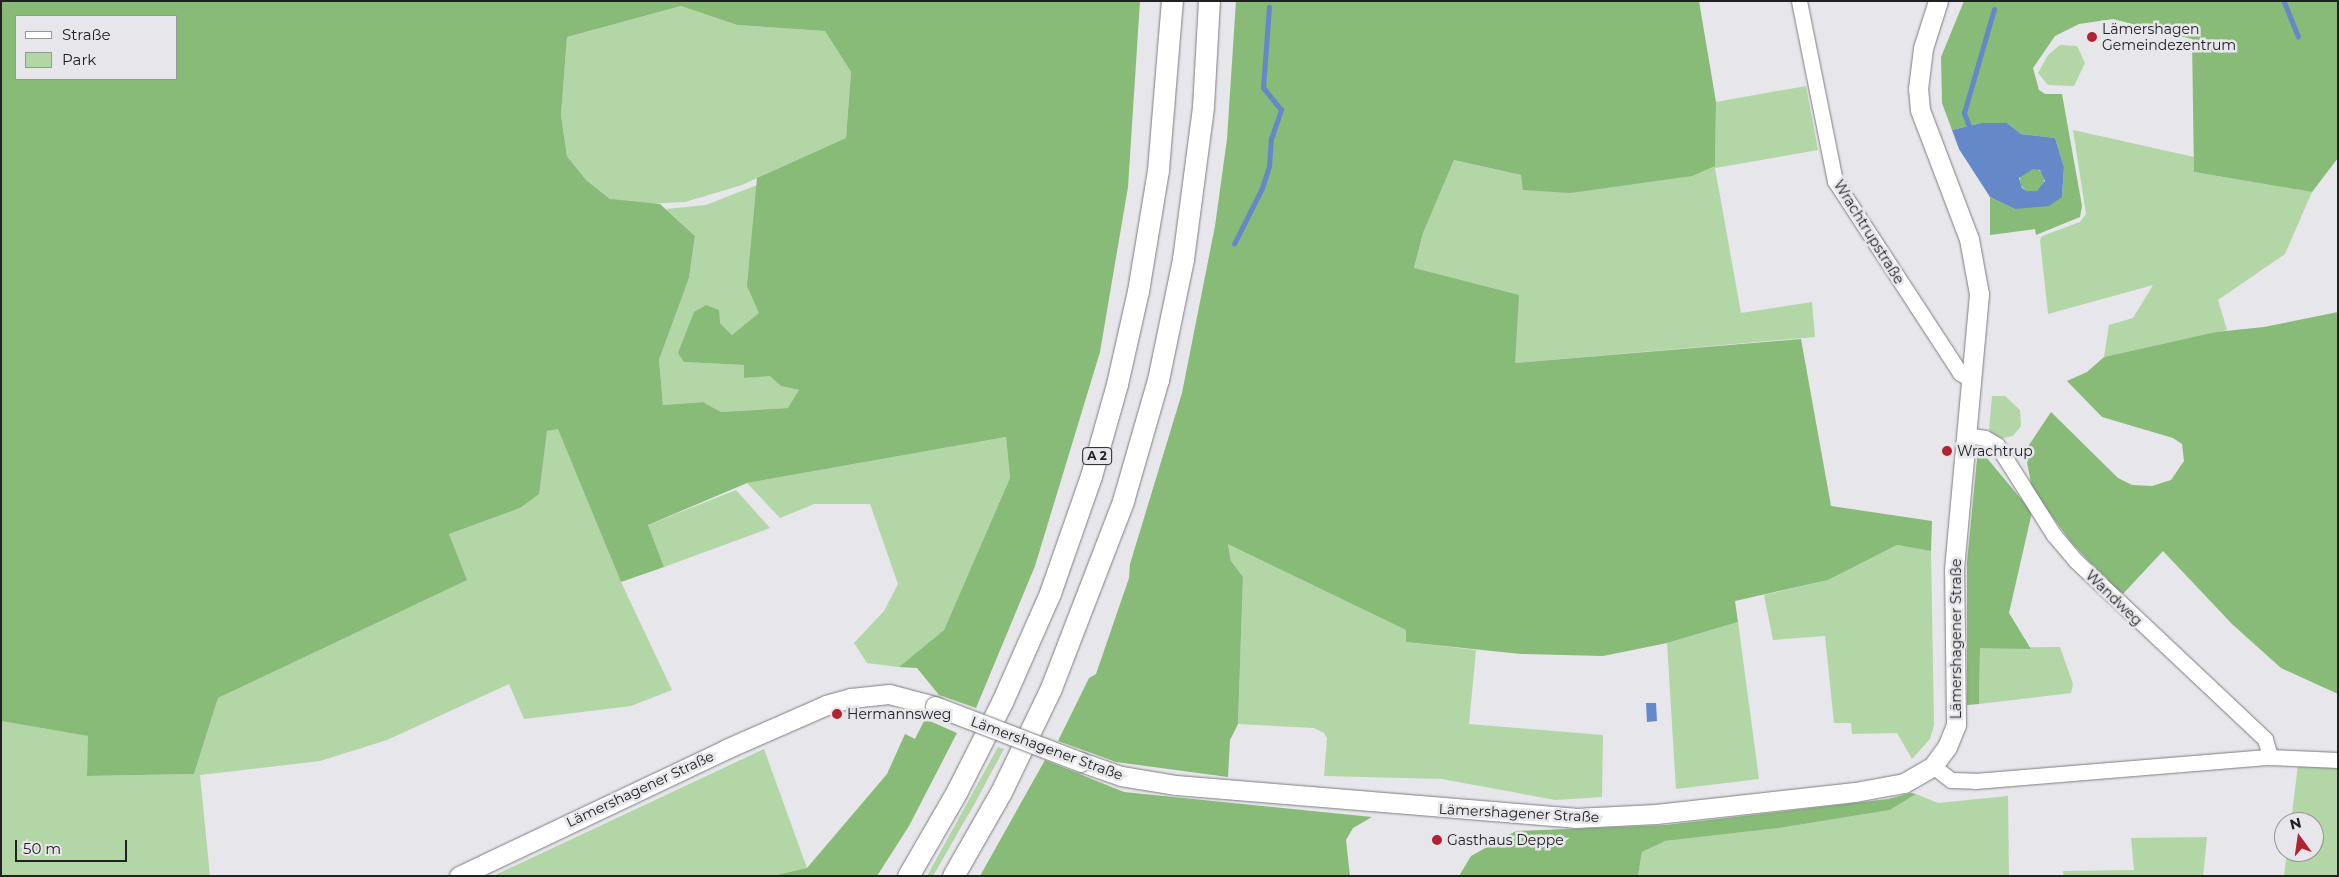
<!DOCTYPE html>
<html>
<head>
<meta charset="utf-8">
<style>
  body { margin:0 }
  #map { position:relative; width:2339px; height:877px; overflow:hidden; background:#e6e6eb; font-family:Montserrat,sans-serif }
  div>[style] { position:absolute }
  .green>* { inset:0; background:#b2d6a6 }
  .forest>* { inset:0; background:#88ba78 }
  .round { border-radius:50% }
  .water>* { inset:0; background:#6488c8 }
  .stream>* { height:4.5px; margin:-2.25px; padding:0 2.25px; transform-origin:2.25px; border-radius:2.25px; background:#6488c8 }
  .roads { filter:drop-shadow(0 0 1px #7c7c80) drop-shadow(0 0 1px #7c7c80) }
  .minor>* { height:15px; margin:-7.5px; padding:0 7.5px; transform-origin:7.5px; border-radius:7.5px; background:#fff }
  .major>* { height:19px; margin:-9.5px; padding:0 9.5px; transform-origin:9.5px; border-radius:9.5px; background:#fff }
  .highway>* { height:21px; margin:-10.5px; padding:0 10.5px; transform-origin:10.5px; border-radius:10.5px; background:#fff }
  .bridges { filter:drop-shadow(0 0 1px #7c7c80) drop-shadow(0 0 1px #7c7c80) }
  .major-bridge>* { height:19px; margin:-9.5px; padding:0 9.5px; transform-origin:9.5px; border-radius:9.5px; background:#fff }
  .dots>* { width:14px; height:14px; translate:-50% -50%; box-sizing:border-box; border:2px solid #e6e6eb; border-radius:50% }
  span { translate:-50% -50%; white-space:nowrap; text-align:center; line-height:1.15; -webkit-text-stroke:5px #e6e6eb; paint-order:stroke }
  .shield-label span { padding:1px 4px; background:#e6e6eb; border:1px solid; border-radius:4px; -webkit-text-stroke-width:0 }
  .shield-label { font-size:12px; color:#212123; font-weight:700 }
  .poi-label { font-size:14px; color:#212123 }
  .left { translate:0 -50%; text-align:left }
  .street-label { font-size:14px; color:#212123 }
  .frame { position:absolute; inset:0; border:2px solid #212123; pointer-events:none }
  .legend { position:absolute; left:15px; top:15px; width:162px; height:65px; box-sizing:border-box; background:#e6e6eb; border:1px solid #97979b; margin:0; padding:6px 9px; list-style:none; font-size:15px; color:#212123 }
  .legend li { display:flex; align-items:center; gap:10px; height:25px }
  .legend b { width:25px; border:1px solid #97979b }
  .north { position:absolute; left:2274px; top:812px; width:50px; height:50px; box-sizing:border-box; background:#e6e6eb; border:1px solid #97979b; border-radius:50%; rotate:346deg; font-size:14px; font-weight:700; line-height:20px; text-align:center; color:#212123 }
  .north::after { content:''; display:block; margin:auto; width:18px; height:22px; background:#b32132; clip-path:polygon(50% 0,100% 100%,50% 72%,0 100%) }
  .scale { position:absolute; left:15px; top:840px; width:112px; height:22px; box-sizing:border-box; border:2px solid #212123; border-top:0; padding-left:6px; font-size:15px; line-height:18px; white-space:nowrap; color:#212123; -webkit-text-stroke:4px #e6e6eb; paint-order:stroke }
</style>
</head>
<body>
<div id="map">
  <div class="green">
    <div style="clip-path:polygon(681px 6px,737px 25px,825px 31px,851px 72px,846px 138px,742px 185px,685px 202px,645px 204px,610px 199px,586px 180px,567px 156px,561px 115px,567px 37px)"></div>
    <div style="clip-path:polygon(2060px 45px,2077px 46px,2085px 63px,2074px 86px,2048px 85px,2038px 73px,2048px 55px)"></div>
    <div style="clip-path:polygon(1806px 86px,1818px 150px,1715px 168px,1741px 313px,1812px 302px,1815px 337px,1515px 363px,1414px 268px,1423px 233px,1454px 160px,1521px 175px,1715px 166px,1716px 102px)"></div>
    <div style="clip-path:polygon(2073px 130px,2194px 157px,2194px 172px,2312px 192px,2285px 254px,2218px 300px,2227px 330px,2104px 357px,2109px 325px,2133px 318px,2153px 285px,2048px 314px,2040px 240px,2042px 236px,2080px 222px,2086px 214px)"></div>
    <div style="clip-path:polygon(757px 185px,748px 286px,760px 313px,732px 335px,720px 323px,685px 362px,744px 365px,745px 378px,770px 375px,781px 386px,799px 390px,789px 408px,721px 412px,703px 402px,663px 405px,659px 360px,689px 278px,695px 236px,666px 209px,706px 205px)"></div>
    <div style="clip-path:polygon(1992px 396px,2005px 396px,2020px 410px,2021px 426px,2013px 436px,1999px 439px,1989px 430px)"></div>
    <div style="clip-path:polygon(559px 429px,621px 582px,672px 690px,631px 706px,524px 719px,509px 684px,387px 740px,320px 761px,200px 775px,210px 876px,1px 876px,1px 721px,89px 736px,87px 776px,194px 774px,218px 698px,466px 580px,449px 534px,520px 508px,547px 430px)"></div>
    <div style="clip-path:polygon(1006px 437px,1010px 478px,944px 630px,899px 667px,867px 663px,854px 643px,884px 611px,898px 584px,870px 504px,814px 504px,780px 518px,747px 483px)"></div>
    <div style="clip-path:polygon(736px 490px,770px 528px,664px 567px,648px 525px)"></div>
    <div style="clip-path:polygon(1228px 543px,1406px 630px,1406px 642px,1476px 650px,1469px 724px,1603px 735px,1602px 797px,1555px 800px,1442px 779px,1324px 776px,1327px 738px,1324px 733px,1314px 728px,1238px 724px,1243px 577px,1231px 561px)"></div>
    <div style="clip-path:polygon(1897px 545px,1931px 551px,1934px 725px,1930px 739px,1912px 759px,1897px 733px,1852px 734px,1851px 723px,1834px 723px,1825px 636px,1773px 640px,1764px 595px,1828px 580px)"></div>
    <div style="clip-path:polygon(1738px 622px,1759px 779px,1676px 789px,1667px 643px)"></div>
    <div style="clip-path:polygon(2060px 647px,2073px 684px,2071px 693px,1979px 704px,1980px 648px)"></div>
    <div style="clip-path:polygon(998px 747px,1004px 749px,975px 803px,933px 876px,927px 876px)"></div>
    <div style="clip-path:polygon(764px 749px,807px 868px,772px 876px,493px 876px)"></div>
    <div style="clip-path:polygon(2298px 765px,2338px 767px,2338px 876px,2284px 876px,2287px 852px,2314px 852px,2314px 822px,2291px 822px)"></div>
    <div style="clip-path:polygon(1916px 794px,1938px 803px,2008px 796px,2009px 876px,1638px 876px,1642px 852px,1665px 841px,1779px 828px,1890px 810px)"></div>
    <div style="clip-path:polygon(2207px 837px,2203px 876px,2064px 876px,2063px 871px,2134px 870px,2131px 838px)"></div>
  </div>
  <div class="forest">
    <div style="clip-path:polygon(evenodd,1px 1px,1140px 1px,1128px 187px,1100px 352px,1035px 566px,976px 708px,939px 695px,917px 668px,899px 667px,944px 630px,1010px 478px,1006px 437px,747px 483px,648px 525px,664px 567px,621px 582px,558px 429px,547px 431px,539px 494px,520px 508px,449px 534px,467px 580px,218px 698px,194px 774px,87px 776px,88px 736px,1px 721px,1px 1px,681px 6px,737px 25px,825px 31px,851px 72px,846px 138px,757px 178px,747px 286px,759px 313px,732px 335px,720px 323px,719px 310px,706px 305px,694px 312px,678px 353px,684px 362px,744px 365px,744px 378px,770px 376px,781px 386px,799px 390px,788px 408px,721px 412px,703px 402px,663px 405px,659px 360px,689px 278px,695px 236px,660px 204px,610px 199px,586px 180px,567px 156px,561px 115px,567px 37px,681px 6px,1px 1px,176px 16px,176px 79px,16px 79px,16px 16px,176px 16px)"></div>
    <div style="clip-path:polygon(1236px 1px,1699px 1px,1716px 102px,1715px 166px,1692px 176px,1570px 193px,1523px 190px,1521px 175px,1454px 160px,1423px 233px,1414px 268px,1519px 295px,1515px 363px,1801px 339px,1831px 506px,1932px 521px,1931px 551px,1897px 545px,1828px 580px,1735px 601px,1738px 622px,1667px 643px,1603px 656px,1521px 654px,1406px 642px,1406px 630px,1228px 544px,1231px 561px,1243px 577px,1238px 724px,1230px 740px,1228px 777px,1116px 762px,1058px 741px,1089px 678px,1096px 674px,1129px 578px,1130px 564px,1182px 393px,1215px 226px,1227px 139px)"></div>
    <div style="clip-path:polygon(1964px 1px,2338px 1px,2338px 158px,2312px 192px,2194px 172px,2192px 39px,2113px 19px,2079px 24px,2055px 36px,2033px 68px,2039px 90px,2045px 94px,2062px 94px,2082px 206px,2080px 217px,2036px 235px,2035px 229px,1990px 235px,1990px 197px,2015px 209px,2062px 197px,2064px 167px,2055px 138px,2021px 134px,2007px 123px,1981px 123px,1952px 130px,1942px 103px,1941px 57px)"></div>
    <div class="round" style="left:2020px;top:168px;width:24px;height:24px"></div>
    <div style="clip-path:polygon(2338px 312px,2338px 694px,2281px 668px,2232px 624px,2163px 551px,2121px 596px,2071px 542px,2032px 489px,2025px 451px,2051px 412px,2118px 478px,2132px 485px,2152px 486px,2171px 480px,2184px 461px,2182px 444px,2173px 438px,2102px 417px,2067px 381px,2087px 372px,2104px 357px,2216px 332px,2264px 327px)"></div>
    <div style="clip-path:polygon(1981px 451px,2032px 512px,2009px 613px,2031px 649px,1980px 648px,1979px 704px,1967px 705px,1967px 562px,1977px 459px)"></div>
    <div style="clip-path:polygon(925px 719px,957px 733px,909px 826px,877px 876px,772px 876px,807px 868px,887px 774px,905px 734px,915px 739px)"></div>
    <div style="clip-path:polygon(1045px 760px,1124px 792px,1372px 817px,1353px 828px,1346px 840px,1350px 876px,980px 876px)"></div>
    <div style="clip-path:polygon(1911px 793px,1916px 794px,1890px 810px,1779px 828px,1665px 841px,1642px 852px,1638px 876px,1459px 876px,1471px 856px,1516px 831px,1666px 825px,1888px 799px)"></div>
  </div>
  <div class="water">
    <div style="clip-path:polygon(evenodd,1981px 123px,2007px 123px,2021px 134px,2055px 138px,2064px 167px,2062px 197px,2049px 206px,2015px 209px,1990px 197px,1959px 149px,1952px 130px,1981px 123px,2033px 169px,2040px 170px,2045px 181px,2037px 191px,2027px 191px,2022px 188px,2019px 178px,2033px 169px)"></div>
    <div style="clip-path:polygon(1646px 703px,1656px 703px,1657px 721px,1647px 722px)"></div>
  </div>
  <div class="stream">
    <div style="left:2284px;top:1px;width:38px;rotate:68deg"></div>
    <div style="left:1970px;top:129px;width:17px;rotate:-111deg"></div>
    <div style="left:1964px;top:113px;width:108px;rotate:-73.9deg"></div>
    <div style="left:1234px;top:244px;width:63px;rotate:-63.4deg"></div>
    <div style="left:1262px;top:188px;width:23px;rotate:-72deg"></div>
    <div style="left:1269px;top:166px;width:27px;rotate:-86deg"></div>
    <div style="left:1271px;top:139px;width:31px;rotate:-71deg"></div>
    <div style="left:1281px;top:110px;width:28px;rotate:-129deg"></div>
    <div style="left:1263px;top:88px;width:81px;rotate:-85.8deg"></div>
  </div>
  <div class="roads">
    <div class="minor">
      <div style="left:1799px;top:1px;width:184px;rotate:78.7deg"></div>
      <div style="left:1835px;top:181px;width:229px;rotate:56.9deg"></div>
      <div style="left:1960px;top:373px;width:15px;rotate:32deg"></div>
      <div style="left:1967px;top:435px;width:18px;rotate:9deg"></div>
      <div style="left:1985px;top:438px;width:14px;rotate:30deg"></div>
      <div style="left:1997px;top:445px;width:107px;rotate:57.7deg"></div>
      <div style="left:2054px;top:535px;width:34px;rotate:50deg"></div>
      <div style="left:2076px;top:561px;width:260px;rotate:43.3deg"></div>
      <div style="left:2265px;top:739px;width:19px;rotate:74deg"></div>
      <div style="left:1933px;top:766px;width:23px;rotate:38deg"></div>
      <div style="left:1951px;top:780px;width:24px;rotate:2deg"></div>
      <div style="left:1975px;top:781px;width:296px;rotate:-4.7deg"></div>
      <div style="left:2270px;top:757px;width:68px;rotate:2.5deg"></div>
    </div>
    <div class="major">
      <div style="left:1081px;top:762px;width:42px;rotate:19.3deg"></div>
      <div style="left:1121px;top:776px;width:56px;rotate:9.3deg"></div>
      <div style="left:1176px;top:785px;width:400px;rotate:4.7deg"></div>
      <div style="left:1575px;top:818px;width:81px;rotate:-2.8deg"></div>
      <div style="left:1656px;top:814px;width:200px;rotate:-6.3deg"></div>
      <div style="left:1855px;top:792px;width:50px;rotate:-10.4deg"></div>
      <div style="left:1904px;top:783px;width:34px;rotate:-30deg"></div>
      <div style="left:1933px;top:766px;width:24px;rotate:-54deg"></div>
      <div style="left:1947px;top:747px;width:24px;rotate:-68deg"></div>
      <div style="left:1956px;top:725px;width:156px;rotate:-90.7deg"></div>
      <div style="left:1954px;top:569px;width:276px;rotate:-84.8deg"></div>
      <div style="left:1979px;top:294px;width:56px;rotate:-100.3deg"></div>
      <div style="left:1969px;top:239px;width:138px;rotate:-110.8deg"></div>
      <div style="left:1920px;top:110px;width:21px;rotate:-95deg"></div>
      <div style="left:1918px;top:89px;width:41px;rotate:-83deg"></div>
      <div style="left:1923px;top:48px;width:49px;rotate:-72.3deg"></div>
      <div style="left:459px;top:876px;width:296px;rotate:-25.4deg"></div>
      <div style="left:726px;top:749px;width:109px;rotate:-23.7deg"></div>
      <div style="left:826px;top:705px;width:26px;rotate:-16deg"></div>
      <div style="left:851px;top:698px;width:38px;rotate:-6deg"></div>
      <div style="left:889px;top:694px;width:48px;rotate:14.6deg"></div>
    </div>
    <div class="highway">
      <div style="left:908px;top:876px;width:98px;rotate:-60deg"></div>
      <div style="left:957px;top:791px;width:100px;rotate:-63.2deg"></div>
      <div style="left:1002px;top:702px;width:119px;rotate:-66.2deg"></div>
      <div style="left:1050px;top:593px;width:124px;rotate:-70.7deg"></div>
      <div style="left:1091px;top:476px;width:96px;rotate:-74.2deg"></div>
      <div style="left:1117px;top:384px;width:95px;rotate:-77.3deg"></div>
      <div style="left:1138px;top:291px;width:123px;rotate:-80.6deg"></div>
      <div style="left:1158px;top:170px;width:170px;rotate:-85.3deg"></div>
      <div style="left:953px;top:876px;width:97px;rotate:-60.3deg"></div>
      <div style="left:1001px;top:792px;width:115px;rotate:-64.3deg"></div>
      <div style="left:1051px;top:688px;width:200px;rotate:-68.9deg"></div>
      <div style="left:1123px;top:501px;width:126px;rotate:-73.9deg"></div>
      <div style="left:1158px;top:380px;width:124px;rotate:-78.3deg"></div>
      <div style="left:1183px;top:259px;width:153px;rotate:-82.5deg"></div>
      <div style="left:1203px;top:107px;width:106px;rotate:-86.8deg"></div>
    </div>
  </div>
  <div class="bridges">
    <div class="major-bridge">
      <div style="left:935px;top:706px;width:156px;rotate:21deg"></div>
    </div>
  </div>
  <div class="dots">
    <div style="left:2092px;top:37px;background:#b32132"></div>
    <div style="left:1947px;top:451px;background:#b32132"></div>
    <div style="left:837px;top:714px;background:#b32132"></div>
    <div style="left:1437px;top:840px;background:#b32132"></div>
  </div>
  <div class="shield-label">
    <span style="left:1097px;top:456px">A 2</span>
  </div>
  <div class="poi-label">
    <span class="left" style="left:2102px;top:37px">Lämershagen<br>Gemeindezentrum</span>
    <span class="left" style="left:1957px;top:451px">Wrachtrup</span>
    <span class="left" style="left:847px;top:714px">Hermannsweg</span>
    <span class="left" style="left:1447px;top:840px">Gasthaus Deppe</span>
  </div>
  <div class="street-label">
    <span style="left:1869px;top:232px;rotate:58deg">Wrachtrupstraße</span>
    <span style="left:2114px;top:598px;rotate:44deg">Wandweg</span>
    <span style="left:1956px;top:639px;rotate:-90deg">Lämershagener Straße</span>
    <span style="left:1047px;top:748px;rotate:20deg">Lämershagener Straße</span>
    <span style="left:640px;top:789px;rotate:-25deg">Lämershagener Straße</span>
    <span style="left:1519px;top:813px;rotate:3deg">Lämershagener Straße</span>
  </div>
  <div class="frame"></div>
  <ul class="legend">
  <li><b style="height:6px;background:#fff"></b>Straße</li>
  <li><b style="height:14px;background:#b2d6a6"></b>Park</li>
  </ul>
  <div class="north">N</div>
  <div class="scale">50 m</div>
</div>
</body>
</html>
